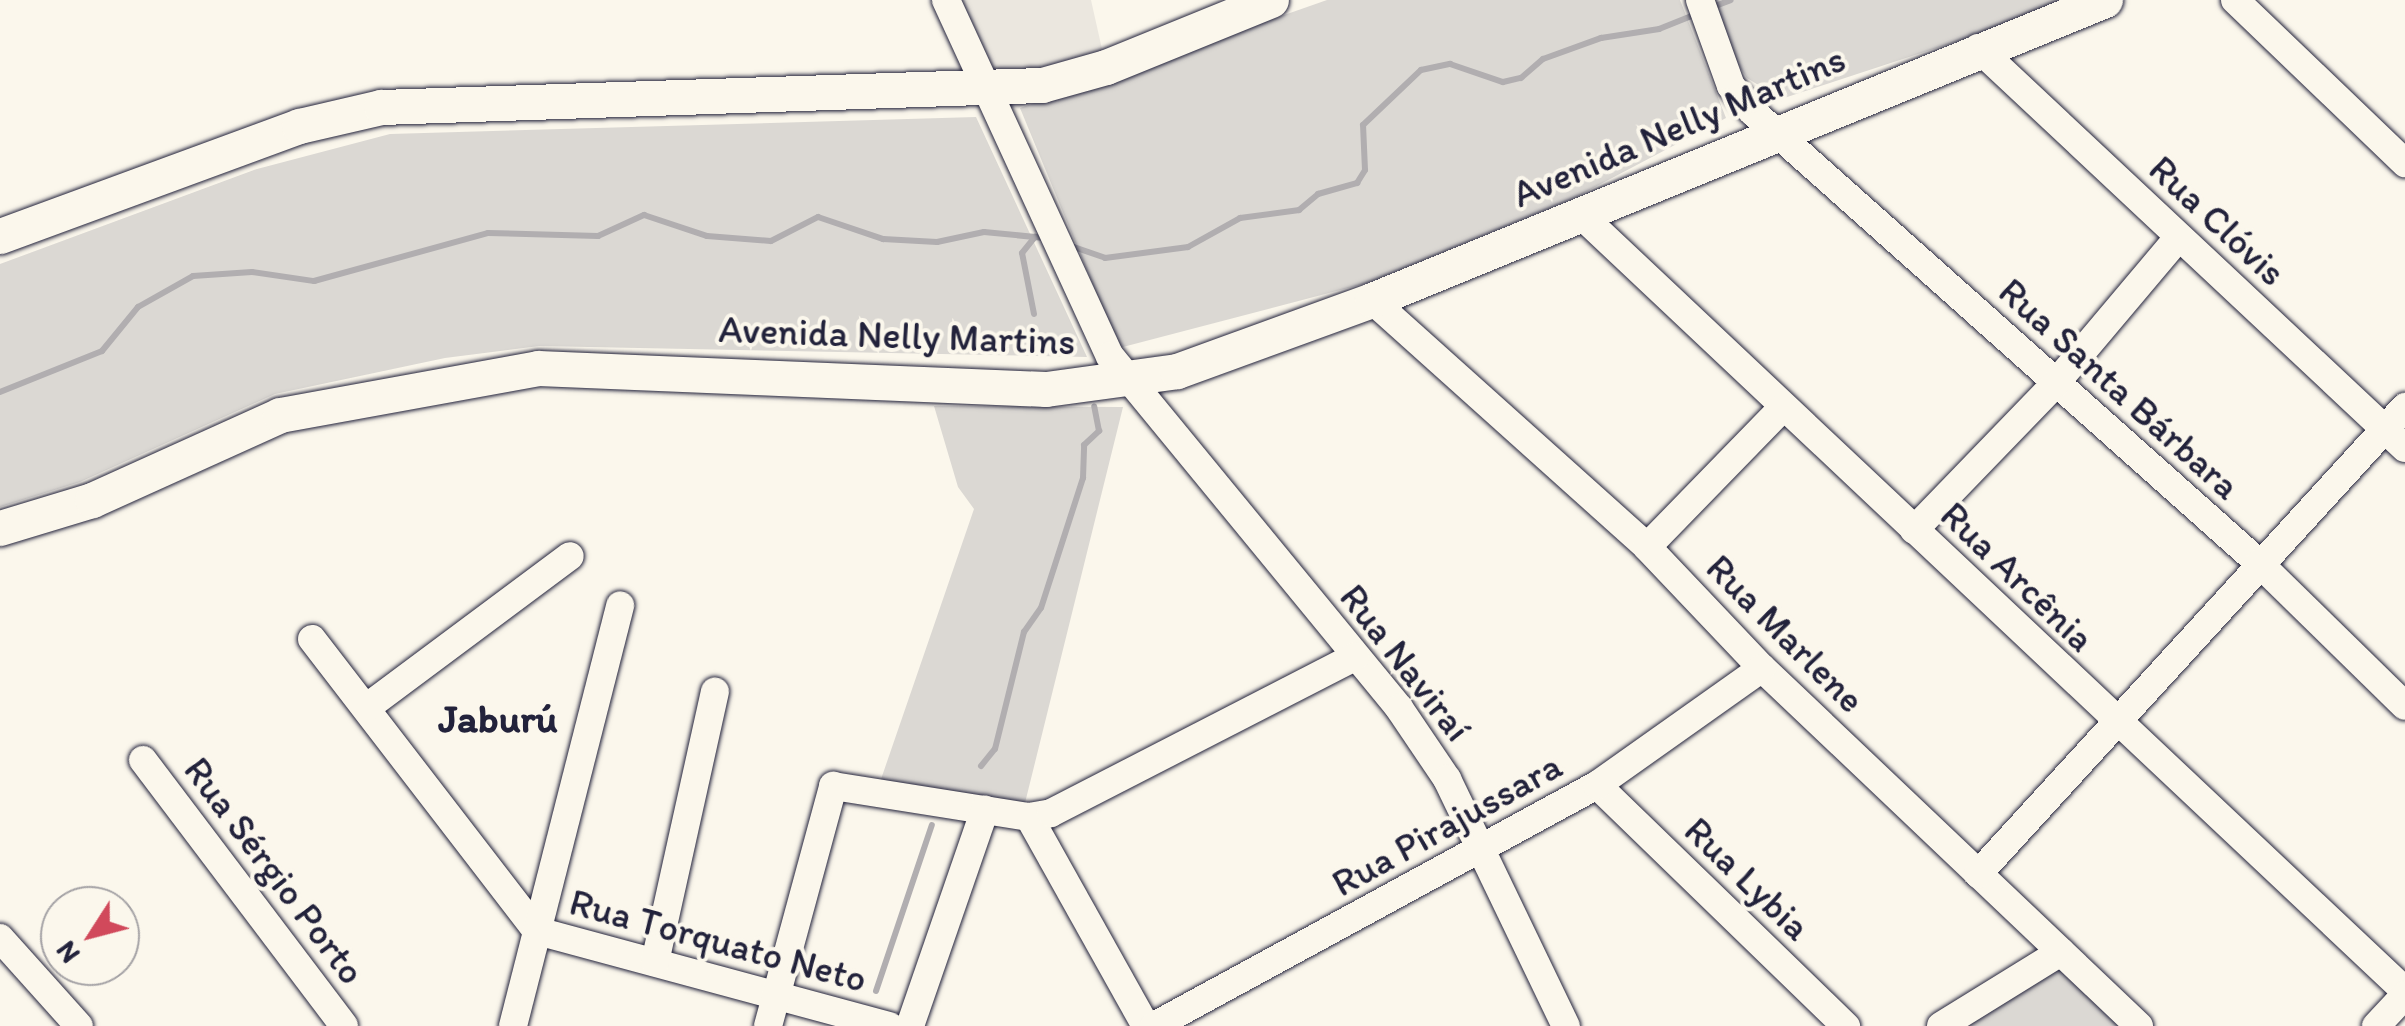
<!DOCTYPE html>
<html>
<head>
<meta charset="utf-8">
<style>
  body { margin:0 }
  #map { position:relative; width:2405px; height:1026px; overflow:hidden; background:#fbf7ec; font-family:Itim,sans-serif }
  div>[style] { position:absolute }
  .built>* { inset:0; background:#ebe7df }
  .green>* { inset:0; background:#dbd8d3 }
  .stream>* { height:6px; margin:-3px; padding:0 3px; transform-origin:3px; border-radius:3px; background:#b1aeb0 }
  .roads { filter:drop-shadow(0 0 2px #22223b) drop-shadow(0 0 2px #22223b) }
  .minor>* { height:28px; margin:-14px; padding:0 14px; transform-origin:14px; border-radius:14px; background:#fbf7ec }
  .major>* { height:35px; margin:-17.5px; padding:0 17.5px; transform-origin:17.5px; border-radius:17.5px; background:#fbf7ec }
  span { translate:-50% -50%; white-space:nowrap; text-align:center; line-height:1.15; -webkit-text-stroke:8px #fbf7ec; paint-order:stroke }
  .street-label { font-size:38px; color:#22223b }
  .neighbourhood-label { font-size:40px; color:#22223b; font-weight:700 }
  .north { position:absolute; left:40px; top:886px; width:100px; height:100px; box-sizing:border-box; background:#fbf7ec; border:2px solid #a4a2a5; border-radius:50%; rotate:234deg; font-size:28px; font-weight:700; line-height:40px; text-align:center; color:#22223b }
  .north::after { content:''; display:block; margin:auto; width:35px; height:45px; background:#d1495b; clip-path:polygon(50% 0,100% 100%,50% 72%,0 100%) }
</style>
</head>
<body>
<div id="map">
  <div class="built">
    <div style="clip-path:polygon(946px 0,1091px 0,1106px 67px,986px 90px)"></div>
  </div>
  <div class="green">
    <div style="clip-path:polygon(1327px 0,1680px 0,1726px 118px,1576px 197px,1367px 283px,1119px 348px,1020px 108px)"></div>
    <div style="clip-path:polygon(1709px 0,2083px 0,1781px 99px,1747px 78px,1725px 45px)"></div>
    <div style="clip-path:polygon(976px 117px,1087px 357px,539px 346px,445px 358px,275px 394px,80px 482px,0 507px,0 264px,257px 169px,390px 134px)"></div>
    <div style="clip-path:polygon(934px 406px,1123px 407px,1024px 807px,879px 785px,974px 509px,958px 487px)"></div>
    <div style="clip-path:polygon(2062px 966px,2125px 1026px,1958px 1026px)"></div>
  </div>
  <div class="stream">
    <div style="left:1710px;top:8px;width:22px;rotate:-21deg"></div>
    <div style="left:1071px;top:246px;width:36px;rotate:19deg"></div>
    <div style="left:1105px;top:258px;width:84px;rotate:-7.5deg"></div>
    <div style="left:1188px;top:247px;width:60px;rotate:-29.1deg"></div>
    <div style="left:1240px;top:218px;width:60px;rotate:-7.7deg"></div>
    <div style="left:1299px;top:210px;width:25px;rotate:-40deg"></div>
    <div style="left:1318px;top:194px;width:41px;rotate:-15.8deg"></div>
    <div style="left:1357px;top:183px;width:15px;rotate:-58deg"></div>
    <div style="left:1365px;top:170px;width:45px;rotate:-92.5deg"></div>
    <div style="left:1363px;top:125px;width:80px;rotate:-43.5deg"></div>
    <div style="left:1421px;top:70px;width:30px;rotate:-12deg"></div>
    <div style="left:1450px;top:64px;width:56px;rotate:18.8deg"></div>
    <div style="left:1503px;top:82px;width:18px;rotate:-13deg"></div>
    <div style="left:1521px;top:78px;width:29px;rotate:-41deg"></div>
    <div style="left:1543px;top:59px;width:62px;rotate:-19.9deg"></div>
    <div style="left:1601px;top:38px;width:59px;rotate:-8.8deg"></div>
    <div style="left:1659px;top:29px;width:43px;rotate:-21.8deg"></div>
    <div style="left:1034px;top:314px;width:62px;rotate:-101.1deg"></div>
    <div style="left:1022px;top:253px;width:21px;rotate:-51deg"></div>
    <div style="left:0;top:392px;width:110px;rotate:-21.9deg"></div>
    <div style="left:102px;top:351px;width:57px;rotate:-50.7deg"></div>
    <div style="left:138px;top:307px;width:63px;rotate:-29.4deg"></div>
    <div style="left:193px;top:276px;width:59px;rotate:-3.9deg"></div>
    <div style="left:252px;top:272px;width:63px;rotate:8.3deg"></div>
    <div style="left:314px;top:281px;width:180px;rotate:-15.4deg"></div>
    <div style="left:488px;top:233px;width:110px;rotate:1.6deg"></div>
    <div style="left:598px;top:236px;width:51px;rotate:-24.5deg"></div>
    <div style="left:644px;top:215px;width:66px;rotate:18.4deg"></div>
    <div style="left:707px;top:236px;width:64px;rotate:4.5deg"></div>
    <div style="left:771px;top:241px;width:53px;rotate:-27.1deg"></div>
    <div style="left:818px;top:217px;width:69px;rotate:18.7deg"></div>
    <div style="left:883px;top:239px;width:54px;rotate:3.2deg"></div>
    <div style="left:937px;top:242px;width:48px;rotate:-12deg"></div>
    <div style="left:984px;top:232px;width:61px;rotate:5.6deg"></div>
    <div style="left:981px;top:766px;width:22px;rotate:-51deg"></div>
    <div style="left:995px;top:749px;width:121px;rotate:-76.1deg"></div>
    <div style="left:1024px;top:632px;width:29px;rotate:-55deg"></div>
    <div style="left:1041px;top:608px;width:137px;rotate:-72.1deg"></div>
    <div style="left:1083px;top:478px;width:33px;rotate:-88deg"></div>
    <div style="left:1084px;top:445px;width:21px;rotate:-43deg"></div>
    <div style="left:1099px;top:431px;width:25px;rotate:-101deg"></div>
    <div style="left:876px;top:991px;width:175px;rotate:-71.4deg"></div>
  </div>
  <div class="roads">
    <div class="minor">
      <div style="left:946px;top:0;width:392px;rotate:65.3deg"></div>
      <div style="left:1110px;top:356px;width:455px;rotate:50.6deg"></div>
      <div style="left:1399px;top:708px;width:86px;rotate:55.9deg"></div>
      <div style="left:1447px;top:779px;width:274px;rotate:64.3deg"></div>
      <div style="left:1700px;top:0;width:91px;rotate:70.2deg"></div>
      <div style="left:1731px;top:86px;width:34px;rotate:50deg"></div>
      <div style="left:1753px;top:112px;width:678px;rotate:41.71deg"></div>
      <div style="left:2259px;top:563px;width:204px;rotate:44.4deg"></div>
      <div style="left:2235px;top:0;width:236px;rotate:43.8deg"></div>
      <div style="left:1978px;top:48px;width:585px;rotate:43.13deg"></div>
      <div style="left:1580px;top:214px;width:1133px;rotate:43.28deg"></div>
      <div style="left:1372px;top:300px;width:370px;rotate:41.9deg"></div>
      <div style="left:1647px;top:547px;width:167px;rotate:46.5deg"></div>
      <div style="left:1762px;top:668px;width:520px;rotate:43.52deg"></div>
      <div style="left:1914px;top:530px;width:203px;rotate:-46deg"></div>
      <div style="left:2055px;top:384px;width:192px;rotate:-49.9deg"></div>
      <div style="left:1647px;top:547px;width:194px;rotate:-45.8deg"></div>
      <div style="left:312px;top:639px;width:369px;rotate:52.4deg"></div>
      <div style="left:537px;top:931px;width:365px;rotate:15.1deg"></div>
      <div style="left:366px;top:708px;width:254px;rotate:-36.7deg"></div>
      <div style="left:143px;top:760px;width:333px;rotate:52.9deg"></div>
      <div style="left:1597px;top:785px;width:347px;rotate:44.1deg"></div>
      <div style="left:1029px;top:817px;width:240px;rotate:60.8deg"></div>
      <div style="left:1978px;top:874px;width:633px;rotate:-47.56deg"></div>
      <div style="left:0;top:938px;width:118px;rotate:48.1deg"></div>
      <div style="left:655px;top:962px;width:277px;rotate:-77.5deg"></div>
      <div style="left:513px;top:1026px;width:434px;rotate:-75.7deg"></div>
      <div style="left:768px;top:1026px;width:249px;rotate:-74.8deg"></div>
      <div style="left:833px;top:786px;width:198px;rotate:9deg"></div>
      <div style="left:1029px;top:817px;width:22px;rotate:-10deg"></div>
      <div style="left:1051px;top:813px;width:342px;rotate:-27.2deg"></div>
      <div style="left:910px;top:1026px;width:229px;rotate:-70.9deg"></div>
      <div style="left:1154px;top:1026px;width:504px;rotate:-28.55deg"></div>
      <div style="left:1597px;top:785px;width:202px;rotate:-35.3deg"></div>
      <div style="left:1941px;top:1026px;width:141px;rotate:-31.7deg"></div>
      <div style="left:2376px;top:1026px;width:42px;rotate:-46.9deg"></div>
    </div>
    <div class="major">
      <div style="left:0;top:236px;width:319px;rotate:-20.2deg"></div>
      <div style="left:299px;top:126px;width:84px;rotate:-13deg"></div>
      <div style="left:381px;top:107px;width:661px;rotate:-1.91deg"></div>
      <div style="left:1042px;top:85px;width:66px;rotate:-15.7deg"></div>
      <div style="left:1106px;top:67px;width:178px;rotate:-22.1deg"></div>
      <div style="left:0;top:528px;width:96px;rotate:-16.9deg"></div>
      <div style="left:92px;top:500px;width:206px;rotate:-24.3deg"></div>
      <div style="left:280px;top:415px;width:262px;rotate:-10.3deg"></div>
      <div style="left:538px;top:368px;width:508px;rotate:2.37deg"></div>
      <div style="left:1046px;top:389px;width:132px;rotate:-7.8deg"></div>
      <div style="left:1177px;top:371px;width:208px;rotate:-20deg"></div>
      <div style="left:1372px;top:300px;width:792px;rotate:-22.26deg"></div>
    </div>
  </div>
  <div class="street-label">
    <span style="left:1679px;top:127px;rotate:-23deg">Avenida Nelly Martins</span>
    <span style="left:2217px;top:221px;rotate:43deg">Rua Clóvis</span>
    <span style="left:897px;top:336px;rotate:2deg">Avenida Nelly Martins</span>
    <span style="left:2119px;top:389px;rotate:42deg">Rua Santa Bárbara</span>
    <span style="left:2017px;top:577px;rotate:44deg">Rua Arcênia</span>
    <span style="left:1785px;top:634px;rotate:45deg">Rua Marlene</span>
    <span style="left:1405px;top:663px;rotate:52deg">Rua Naviraí</span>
    <span style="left:1447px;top:825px;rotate:-29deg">Rua Pirajussara</span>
    <span style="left:274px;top:871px;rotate:53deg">Rua Sérgio Porto</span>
    <span style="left:1747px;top:879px;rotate:44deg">Rua Lybia</span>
    <span style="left:718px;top:941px;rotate:15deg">Rua Torquato Neto</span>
  </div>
  <div class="neighbourhood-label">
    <span style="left:498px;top:718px">Jaburú</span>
  </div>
  <div class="north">N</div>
</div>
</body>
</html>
